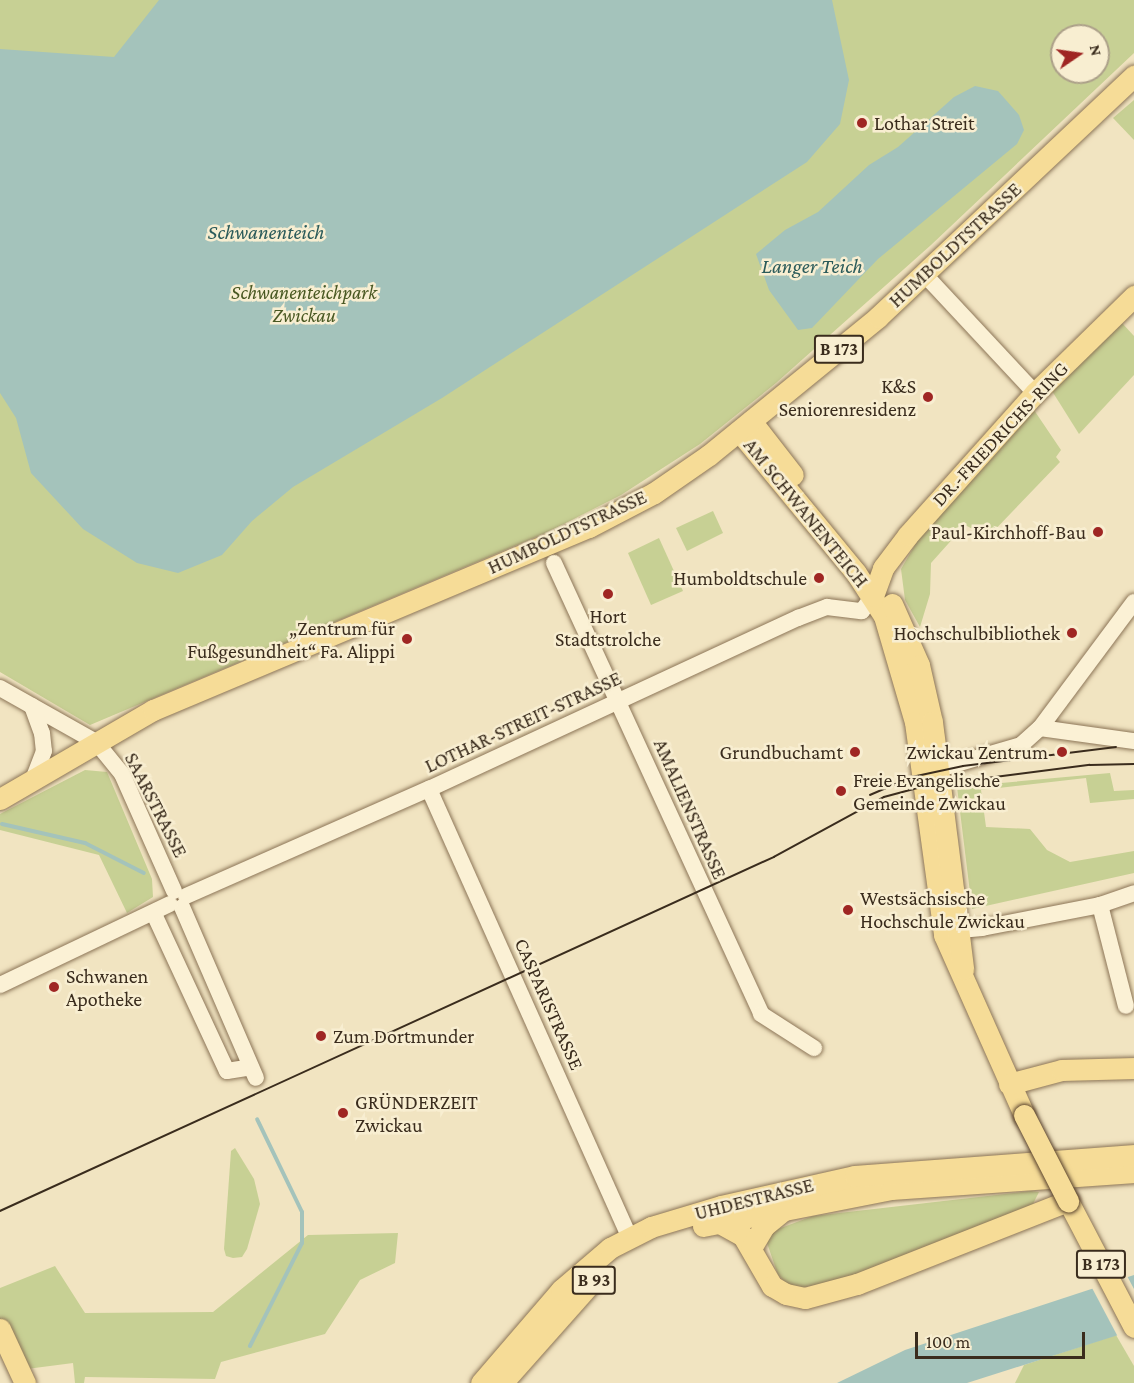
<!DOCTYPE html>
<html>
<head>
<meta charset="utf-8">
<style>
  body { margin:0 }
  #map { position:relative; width:1134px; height:1383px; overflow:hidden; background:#f1e4c1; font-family:"Crimson Pro",serif }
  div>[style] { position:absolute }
  .green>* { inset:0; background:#c7d094 }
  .water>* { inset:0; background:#a4c3bb }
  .pier>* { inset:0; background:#f1e4c1 }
  .stream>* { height:4px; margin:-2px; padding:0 2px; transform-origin:2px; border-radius:2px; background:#a4c3bb }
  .roads { filter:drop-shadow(0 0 2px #8c7557) drop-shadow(0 0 2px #8c7557) }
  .minor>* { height:16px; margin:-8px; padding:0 8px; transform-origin:8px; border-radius:8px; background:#fbf1d5 }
  .major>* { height:21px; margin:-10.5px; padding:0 10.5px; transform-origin:10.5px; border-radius:10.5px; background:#f6dc97 }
  .tram>* { height:1.5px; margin:-0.75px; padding:0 0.75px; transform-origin:0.75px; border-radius:0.75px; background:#3a2c1d }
  .bridges { filter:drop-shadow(0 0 2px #59422c) drop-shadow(0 0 2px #59422c) }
  .major-bridge>* { height:21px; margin:-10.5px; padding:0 10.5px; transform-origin:10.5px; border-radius:10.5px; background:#f6dc97 }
  .dots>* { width:16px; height:16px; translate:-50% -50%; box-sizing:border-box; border:3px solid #f8eed1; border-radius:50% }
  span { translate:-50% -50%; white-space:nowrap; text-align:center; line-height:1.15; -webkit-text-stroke:5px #f8eed1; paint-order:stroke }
  .shield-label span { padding:2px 4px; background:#f8eed1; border:2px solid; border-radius:4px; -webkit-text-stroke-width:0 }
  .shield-label { font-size:18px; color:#3a2c1d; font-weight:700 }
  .poi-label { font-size:20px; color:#3a2c1d }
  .left { translate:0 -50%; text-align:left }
  .right { translate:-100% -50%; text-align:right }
  .street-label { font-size:20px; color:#3a2c1d }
  .park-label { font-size:20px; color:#495822; font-style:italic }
  .water-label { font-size:21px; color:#2b5b5a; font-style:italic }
  .north { position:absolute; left:1050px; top:24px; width:60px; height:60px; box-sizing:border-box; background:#f8eed1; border:2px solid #aca089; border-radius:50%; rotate:77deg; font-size:16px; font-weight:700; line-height:24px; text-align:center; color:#3a2c1d }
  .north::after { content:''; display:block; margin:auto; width:21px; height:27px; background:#9f2623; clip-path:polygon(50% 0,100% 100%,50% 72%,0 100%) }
  .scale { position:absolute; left:915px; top:1332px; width:170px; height:27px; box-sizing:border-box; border:3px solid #3a2c1d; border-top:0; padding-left:8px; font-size:18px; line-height:21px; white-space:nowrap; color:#3a2c1d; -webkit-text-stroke:4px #f8eed1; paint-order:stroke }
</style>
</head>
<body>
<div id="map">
  <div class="green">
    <div style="clip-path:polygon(evenodd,0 0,1134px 0,1134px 53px,931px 245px,776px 383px,700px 444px,621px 495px,548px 532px,90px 725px,0 672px,0 0,1062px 36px,1098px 36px,1098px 72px,1062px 72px,1062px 36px)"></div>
    <div style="clip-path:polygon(1134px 100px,1134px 140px,1113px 118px)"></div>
    <div style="clip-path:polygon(1122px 323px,1134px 336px,1134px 375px,1079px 434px,1052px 391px)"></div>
    <div style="clip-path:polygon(1034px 410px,1061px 450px,1056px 457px,1060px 462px,988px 537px,965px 525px,931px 563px,930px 594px,920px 627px,905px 600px,901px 569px,919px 538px)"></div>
    <div style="clip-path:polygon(713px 511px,723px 533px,687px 551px,676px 528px)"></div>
    <div style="clip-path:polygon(659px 538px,683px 591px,651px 605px,628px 553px)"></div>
    <div style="clip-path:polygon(85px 770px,107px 772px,152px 879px,153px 897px,127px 913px,99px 855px,0 830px,0 814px)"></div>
    <div style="clip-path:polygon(1110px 773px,1114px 791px,1134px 790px,1134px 799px,1090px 803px,1086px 778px,981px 790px,986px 827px,1030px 829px,1047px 850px,1070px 862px,1134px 851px,1134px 873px,972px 909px,957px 787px)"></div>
    <div style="clip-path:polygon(235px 1148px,254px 1179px,260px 1204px,247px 1249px,242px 1257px,233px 1258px,226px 1256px,224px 1249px,231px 1151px)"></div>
    <div style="clip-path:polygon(1031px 1191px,1039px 1192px,1031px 1208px,851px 1277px,802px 1288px,789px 1286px,778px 1275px,767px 1243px,770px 1232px,813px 1216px)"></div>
    <div style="clip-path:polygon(398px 1233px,395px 1263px,360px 1280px,325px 1334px,221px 1362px,215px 1379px,85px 1377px,84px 1383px,75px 1383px,73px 1363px,19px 1370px,0 1329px,0 1288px,55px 1266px,85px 1313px,213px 1312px,308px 1235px)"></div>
    <div style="clip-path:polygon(1116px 1335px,1134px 1366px,1134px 1383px,1015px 1383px,1024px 1365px)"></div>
  </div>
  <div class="water">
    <div style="clip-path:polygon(159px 0,832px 0,849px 80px,840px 124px,807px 162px,442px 398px,293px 487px,252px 521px,222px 555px,178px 573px,137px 563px,83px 529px,31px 473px,16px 418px,0 393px,0 49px,114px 57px)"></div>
    <div style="clip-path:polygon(975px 86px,998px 91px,1019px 115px,1024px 130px,1017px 144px,878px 259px,812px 328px,798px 330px,769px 290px,756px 254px,785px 230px,818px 212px,869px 165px,898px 147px,954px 97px)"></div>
    <div style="clip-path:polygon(1134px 1275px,1134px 1330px,967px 1383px,837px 1383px,905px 1350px)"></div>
  </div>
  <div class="pier">
    <div style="clip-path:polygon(1126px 1274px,1134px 1289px,1134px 1333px,1118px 1337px,1091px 1286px)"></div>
  </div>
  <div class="stream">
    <div style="left:2px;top:824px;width:85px;rotate:12.9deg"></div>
    <div style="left:85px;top:843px;width:66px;rotate:27deg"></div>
    <div style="left:250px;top:1346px;width:115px;rotate:-63.2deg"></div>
    <div style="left:302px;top:1243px;width:31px;rotate:-90deg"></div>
    <div style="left:302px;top:1212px;width:103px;rotate:-115.8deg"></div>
  </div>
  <div class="roads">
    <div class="minor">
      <div style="left:925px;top:275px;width:161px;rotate:47deg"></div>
      <div style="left:554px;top:563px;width:496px;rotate:65.3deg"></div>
      <div style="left:761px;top:1014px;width:63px;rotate:32.7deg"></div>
      <div style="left:0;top:688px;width:110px;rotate:29.4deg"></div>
      <div style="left:96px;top:742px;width:41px;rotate:50.9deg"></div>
      <div style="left:122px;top:774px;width:128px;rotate:66deg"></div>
      <div style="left:32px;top:706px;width:29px;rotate:70deg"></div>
      <div style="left:42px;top:733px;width:18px;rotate:84deg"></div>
      <div style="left:44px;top:751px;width:33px;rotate:111deg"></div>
      <div style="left:1040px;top:728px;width:95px;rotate:7.9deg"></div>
      <div style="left:939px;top:769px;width:85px;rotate:-16.3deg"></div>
      <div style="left:1021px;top:745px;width:25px;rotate:-42deg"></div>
      <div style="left:1040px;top:728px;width:157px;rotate:-53.3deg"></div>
      <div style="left:429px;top:789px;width:491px;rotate:65.9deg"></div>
      <div style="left:186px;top:896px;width:266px;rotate:-23.8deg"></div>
      <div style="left:429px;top:789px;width:407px;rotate:-24.9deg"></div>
      <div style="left:798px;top:618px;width:31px;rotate:-21deg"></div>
      <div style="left:827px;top:607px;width:35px;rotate:7deg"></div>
      <div style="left:862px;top:611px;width:19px;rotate:-54deg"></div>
      <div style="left:1100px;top:905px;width:104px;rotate:75.6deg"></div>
      <div style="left:182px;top:907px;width:186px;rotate:66.6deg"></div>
      <div style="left:154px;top:914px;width:173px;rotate:65.1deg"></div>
      <div style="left:227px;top:1071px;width:24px;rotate:-9deg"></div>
      <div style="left:950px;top:924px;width:12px;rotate:31deg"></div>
      <div style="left:960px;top:930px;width:22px;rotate:-5deg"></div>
      <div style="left:982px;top:928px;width:120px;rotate:-11deg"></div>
      <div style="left:1100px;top:905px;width:36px;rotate:-19deg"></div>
      <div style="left:0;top:985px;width:188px;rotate:-25.5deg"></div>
    </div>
    <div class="major">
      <div style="left:751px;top:421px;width:68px;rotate:52.1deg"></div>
      <div style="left:739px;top:431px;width:184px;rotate:50.5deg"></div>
      <div style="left:856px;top:573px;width:51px;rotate:56.9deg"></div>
      <div style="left:884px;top:616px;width:110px;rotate:73.7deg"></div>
      <div style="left:915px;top:722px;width:215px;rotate:82.2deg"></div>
      <div style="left:944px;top:935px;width:197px;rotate:66deg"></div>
      <div style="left:873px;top:596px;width:30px;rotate:-70deg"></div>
      <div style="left:883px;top:568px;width:41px;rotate:-52.9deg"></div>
      <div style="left:908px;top:535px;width:191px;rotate:-48.2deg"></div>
      <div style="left:1035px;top:393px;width:139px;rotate:-44.4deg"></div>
      <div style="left:892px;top:604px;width:67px;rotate:66.1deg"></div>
      <div style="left:919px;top:665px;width:58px;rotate:77.2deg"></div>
      <div style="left:932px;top:722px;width:249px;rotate:82.8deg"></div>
      <div style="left:0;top:799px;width:177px;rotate:-30.2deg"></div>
      <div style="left:153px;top:710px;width:473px;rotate:-22.8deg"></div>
      <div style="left:589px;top:527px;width:73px;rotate:-27.6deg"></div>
      <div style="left:654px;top:493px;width:67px;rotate:-34.6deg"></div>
      <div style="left:709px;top:455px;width:218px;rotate:-39.2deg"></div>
      <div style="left:878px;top:317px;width:352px;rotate:-43.3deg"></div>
      <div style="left:1009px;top:1084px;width:55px;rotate:-14.8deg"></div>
      <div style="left:1062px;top:1070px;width:72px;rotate:-1.6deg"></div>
      <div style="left:718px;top:1222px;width:29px;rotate:29deg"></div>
      <div style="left:743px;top:1236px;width:58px;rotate:59.9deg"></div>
      <div style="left:772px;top:1286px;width:16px;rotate:30deg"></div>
      <div style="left:786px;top:1294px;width:19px;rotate:12deg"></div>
      <div style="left:805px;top:1298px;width:54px;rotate:-15.1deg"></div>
      <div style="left:857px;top:1284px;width:227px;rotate:-21.5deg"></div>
      <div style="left:1068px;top:1201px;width:142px;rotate:62.4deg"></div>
      <div style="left:703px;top:1226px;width:192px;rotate:-11.1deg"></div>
      <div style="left:891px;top:1189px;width:244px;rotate:-4deg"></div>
      <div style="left:751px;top:1248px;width:26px;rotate:-59deg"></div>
      <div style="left:764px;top:1226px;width:28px;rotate:-39deg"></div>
      <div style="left:0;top:1329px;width:60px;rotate:65.2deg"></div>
      <div style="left:481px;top:1383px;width:123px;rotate:-49.3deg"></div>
      <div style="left:561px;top:1290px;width:65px;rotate:-40.6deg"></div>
      <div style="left:610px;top:1248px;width:46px;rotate:-27.1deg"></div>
      <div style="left:651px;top:1227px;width:73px;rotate:-16.7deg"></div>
      <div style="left:721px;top:1206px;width:137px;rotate:-12.6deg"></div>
      <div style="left:855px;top:1176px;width:280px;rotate:-4.3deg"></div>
      <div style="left:502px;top:1383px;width:143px;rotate:-48.4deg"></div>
    </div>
  </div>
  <div class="tram">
    <div style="left:870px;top:795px;width:46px;rotate:-23.2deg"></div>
    <div style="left:912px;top:777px;width:52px;rotate:-12.2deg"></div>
    <div style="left:963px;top:766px;width:154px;rotate:-7.1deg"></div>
    <div style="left:0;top:1211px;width:851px;rotate:-24.58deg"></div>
    <div style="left:774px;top:857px;width:125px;rotate:-28.6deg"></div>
    <div style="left:884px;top:797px;width:42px;rotate:-15deg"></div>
    <div style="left:925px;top:786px;width:166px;rotate:-7.3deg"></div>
    <div style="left:1090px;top:765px;width:44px;rotate:-1.3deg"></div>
  </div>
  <div class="bridges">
    <div class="major-bridge">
      <div style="left:1024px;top:1115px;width:97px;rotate:62.9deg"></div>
    </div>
  </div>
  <div class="dots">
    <div style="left:862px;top:123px;background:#9f2623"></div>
    <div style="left:928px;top:397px;background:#9f2623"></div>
    <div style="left:1098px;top:532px;background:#9f2623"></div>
    <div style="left:819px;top:578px;background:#9f2623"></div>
    <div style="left:608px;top:594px;background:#9f2623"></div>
    <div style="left:1072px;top:633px;background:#9f2623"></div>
    <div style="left:407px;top:639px;background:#9f2623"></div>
    <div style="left:855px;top:752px;background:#9f2623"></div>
    <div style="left:1062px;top:752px;background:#9f2623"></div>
    <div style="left:841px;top:791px;background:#9f2623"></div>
    <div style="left:848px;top:910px;background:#9f2623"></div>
    <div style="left:54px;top:987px;background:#9f2623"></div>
    <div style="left:321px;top:1036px;background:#9f2623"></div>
    <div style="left:343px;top:1113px;background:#9f2623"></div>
  </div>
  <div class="shield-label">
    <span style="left:839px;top:349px">B 173</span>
    <span style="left:1101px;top:1264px">B 173</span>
    <span style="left:594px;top:1280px">B 93</span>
  </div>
  <div class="poi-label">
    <span class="left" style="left:874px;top:123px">Lothar Streit</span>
    <span class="right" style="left:916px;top:398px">K&amp;S<br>Seniorenresidenz</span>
    <span class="right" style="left:1086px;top:532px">Paul-Kirchhoff-Bau</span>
    <span class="right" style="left:807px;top:578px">Humboldtschule</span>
    <span style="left:608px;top:628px">Hort<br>Stadtstrolche</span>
    <span class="right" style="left:395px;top:640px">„Zentrum für<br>Fußgesundheit“ Fa. Alippi</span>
    <span class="right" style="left:1060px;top:633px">Hochschulbibliothek</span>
    <span class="right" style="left:843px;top:752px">Grundbuchamt</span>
    <span class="right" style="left:1048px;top:752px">Zwickau Zentrum</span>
    <span class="left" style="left:853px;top:792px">Freie Evangelische<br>Gemeinde Zwickau</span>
    <span class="left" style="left:860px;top:910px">Westsächsische<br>Hochschule Zwickau</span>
    <span class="left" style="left:66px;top:988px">Schwanen<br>Apotheke</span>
    <span class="left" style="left:333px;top:1036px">Zum Dortmunder</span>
    <span class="left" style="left:355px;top:1114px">GRÜNDERZEIT<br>Zwickau</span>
  </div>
  <div class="street-label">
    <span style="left:955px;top:245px;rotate:-43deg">HUMBOLDTSTRASSE</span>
    <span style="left:1000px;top:434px;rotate:-47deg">DR.-FRIEDRICHS-RING</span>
    <span style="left:806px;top:513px;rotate:51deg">AM SCHWANENTEICH</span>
    <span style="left:567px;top:532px;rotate:-25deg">HUMBOLDTSTRASSE</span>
    <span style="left:523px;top:722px;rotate:-25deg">LOTHAR-STREIT-STRASSE</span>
    <span style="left:156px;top:805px;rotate:63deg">SAARSTRASSE</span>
    <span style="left:690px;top:809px;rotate:66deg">AMALIENSTRASSE</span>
    <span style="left:549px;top:1004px;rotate:66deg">CASPARISTRASSE</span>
    <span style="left:754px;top:1199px;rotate:-14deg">UHDESTRASSE</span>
  </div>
  <div class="park-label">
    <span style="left:304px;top:304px">Schwanenteichpark<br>Zwickau</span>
  </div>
  <div class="water-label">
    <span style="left:266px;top:232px">Schwanenteich</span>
    <span style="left:812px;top:266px">Langer Teich</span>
  </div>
  <div class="north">N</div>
  <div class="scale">100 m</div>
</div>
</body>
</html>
